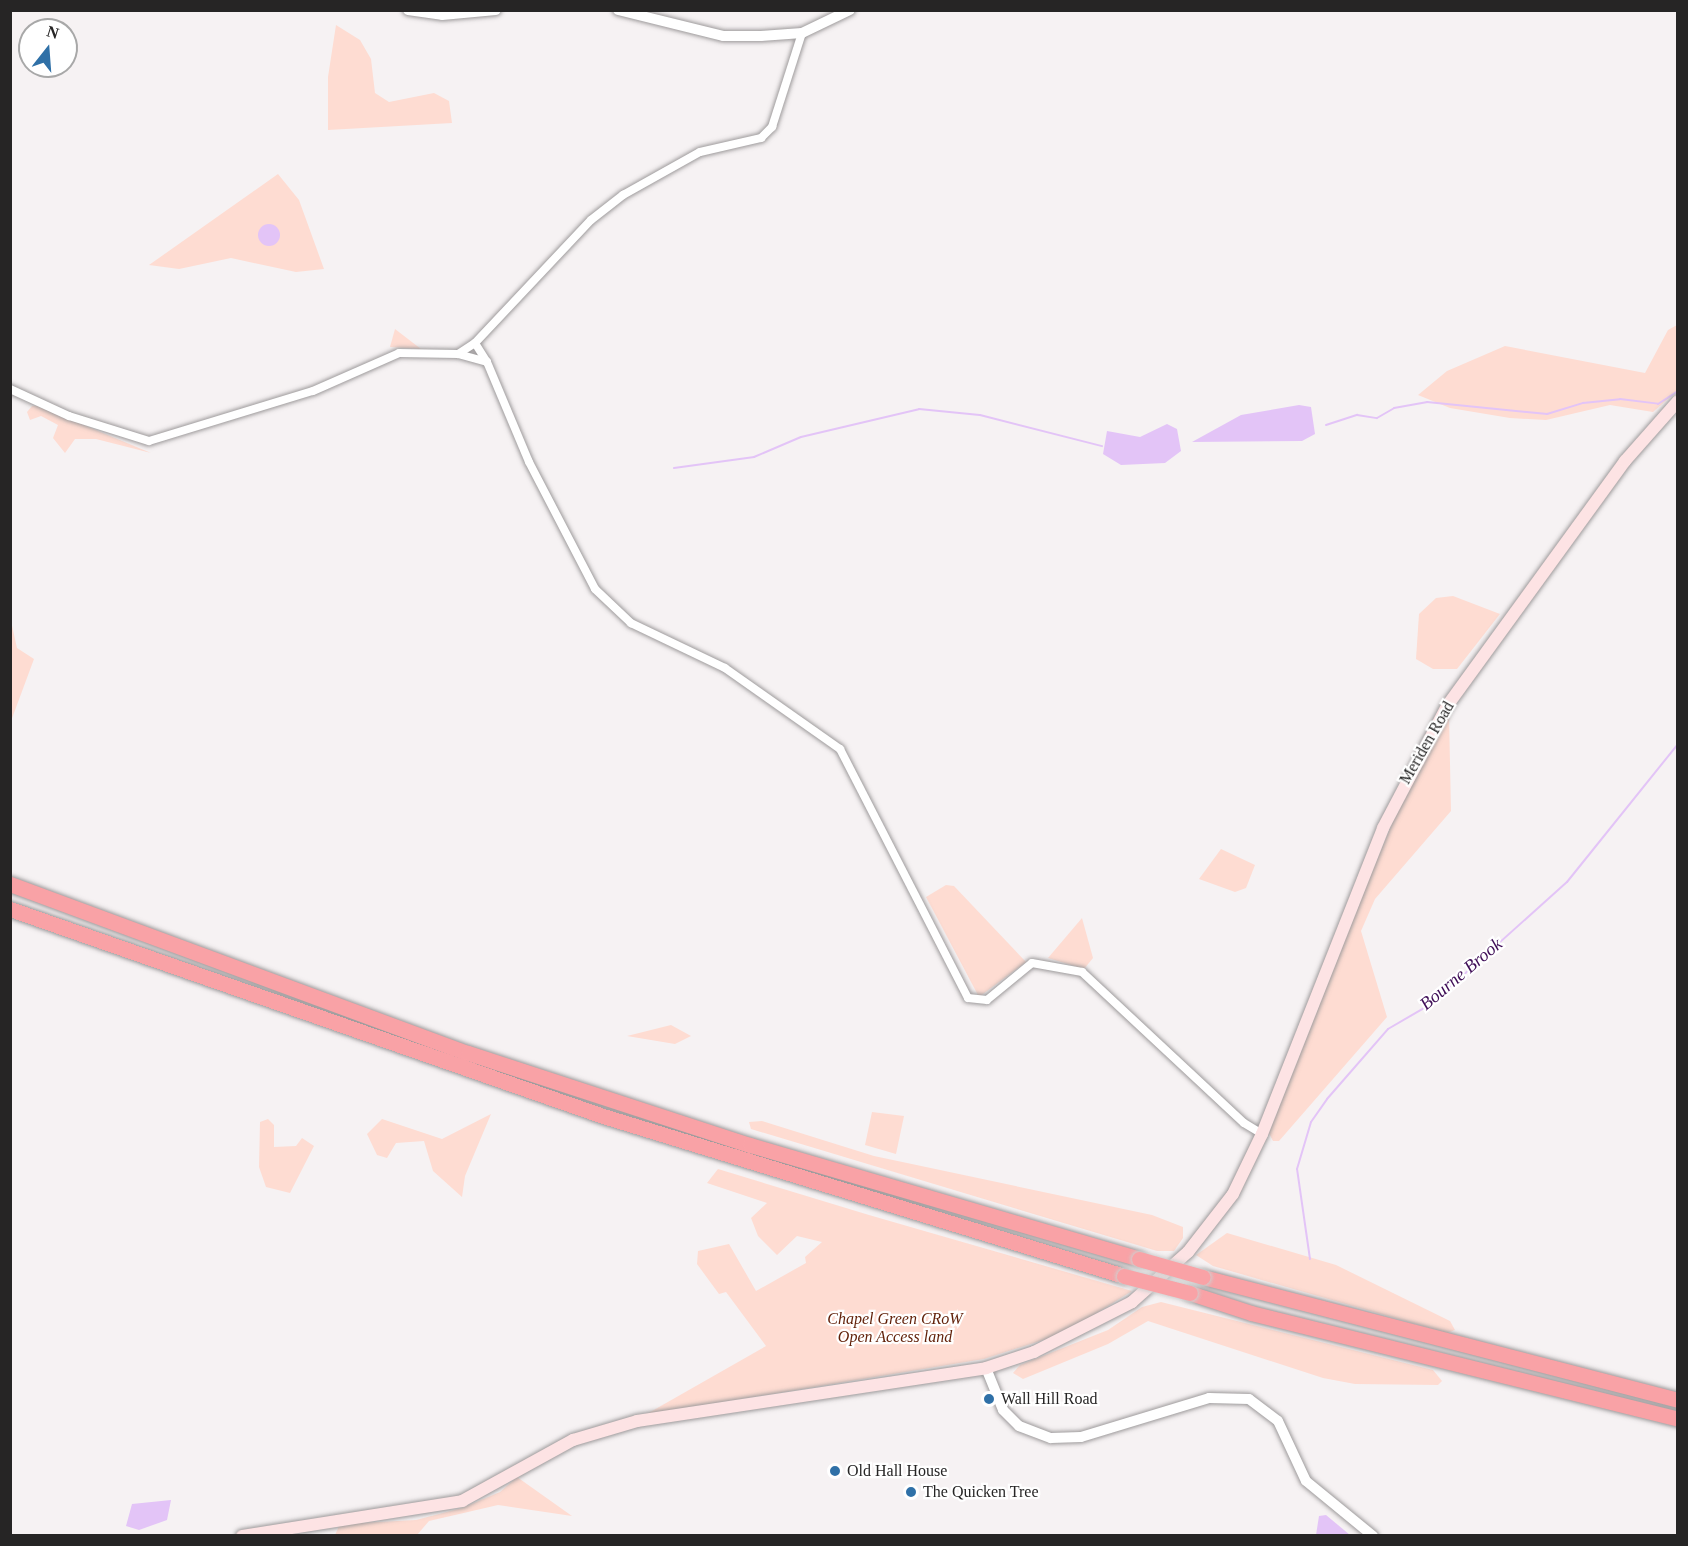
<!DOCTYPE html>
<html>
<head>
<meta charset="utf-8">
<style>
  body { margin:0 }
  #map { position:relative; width:1688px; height:1546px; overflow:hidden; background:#f6f2f3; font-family:"Times New Roman",serif }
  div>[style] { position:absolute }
  .green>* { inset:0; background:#fedcd2 }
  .water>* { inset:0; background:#e3c4f7 }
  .round { border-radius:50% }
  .stream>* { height:2px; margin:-1px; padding:0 1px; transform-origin:1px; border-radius:1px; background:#e3c4f7 }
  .roads { filter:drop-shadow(0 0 2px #9e9b9c) drop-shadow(0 0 2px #9e9b9c) }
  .minor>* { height:8px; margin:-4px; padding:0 4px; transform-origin:4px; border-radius:4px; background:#fff }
  .tertiary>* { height:10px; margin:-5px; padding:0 5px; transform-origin:5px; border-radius:5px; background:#fff }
  .secondary>* { height:12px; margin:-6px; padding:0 6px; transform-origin:6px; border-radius:6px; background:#fde3e4 }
  .motorway>* { height:15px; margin:-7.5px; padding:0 7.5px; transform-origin:7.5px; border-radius:7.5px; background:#f9a2a6 }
  .bridges { filter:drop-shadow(0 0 2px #cfcfcf) drop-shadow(0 0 2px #cfcfcf) }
  .motorway-bridge>* { height:15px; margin:-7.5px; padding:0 7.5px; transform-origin:7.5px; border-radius:7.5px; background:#f9a2a6 }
  .dots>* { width:16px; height:16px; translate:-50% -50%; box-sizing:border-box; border:3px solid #fff; border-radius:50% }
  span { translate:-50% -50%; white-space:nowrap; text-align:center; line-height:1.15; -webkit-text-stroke:4.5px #fff; paint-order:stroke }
  .street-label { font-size:16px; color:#262525 }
  .park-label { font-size:16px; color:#601f07; font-style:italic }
  .poi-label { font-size:16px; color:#262525 }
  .left { translate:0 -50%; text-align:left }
  .water-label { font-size:18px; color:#3e0c56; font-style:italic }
  .frame { position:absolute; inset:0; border:12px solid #262525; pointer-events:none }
  .north { position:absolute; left:18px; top:18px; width:60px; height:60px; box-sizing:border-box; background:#fff; border:2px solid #a8a8a8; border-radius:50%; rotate:17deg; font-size:16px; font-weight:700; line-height:24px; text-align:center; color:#262525 }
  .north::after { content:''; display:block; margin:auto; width:21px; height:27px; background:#2f70a7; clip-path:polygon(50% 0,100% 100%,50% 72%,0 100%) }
</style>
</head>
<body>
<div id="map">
  <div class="green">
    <div style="clip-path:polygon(336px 25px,360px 40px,371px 59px,375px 93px,389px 102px,434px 93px,449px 101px,452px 123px,328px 130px,328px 77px)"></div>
    <div style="clip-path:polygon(278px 174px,299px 200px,324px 269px,296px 272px,231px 258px,179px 269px,149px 265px)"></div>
    <div style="clip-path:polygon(1677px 325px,1677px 391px,1653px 412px,1610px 405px,1546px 420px,1510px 418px,1450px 408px,1418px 395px,1447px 371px,1505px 346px,1645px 373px,1668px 330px)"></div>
    <div style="clip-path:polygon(395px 329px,421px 349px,390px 347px)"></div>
    <div style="clip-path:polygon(32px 406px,38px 406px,151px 453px,96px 439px,75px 439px,65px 453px,53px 438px,58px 425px,41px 416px,30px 420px,27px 412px)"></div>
    <div style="clip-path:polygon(1453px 596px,1500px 614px,1457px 669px,1433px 669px,1416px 659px,1419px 614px,1436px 598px)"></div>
    <div style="clip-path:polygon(11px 621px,17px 648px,34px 659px,11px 721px)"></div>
    <div style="clip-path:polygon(1449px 715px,1451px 811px,1375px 899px,1361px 931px,1387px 1017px,1279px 1141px,1273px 1141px,1269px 1133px,1374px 867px,1406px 791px)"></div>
    <div style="clip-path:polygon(1221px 849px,1255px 865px,1246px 888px,1235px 892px,1199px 879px)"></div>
    <div style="clip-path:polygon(946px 885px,954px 886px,1026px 962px,979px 997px,926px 897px)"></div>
    <div style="clip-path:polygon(1082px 918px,1093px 958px,1084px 969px,1048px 958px)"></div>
    <div style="clip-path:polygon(671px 1025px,691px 1036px,675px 1044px,627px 1036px)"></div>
    <div style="clip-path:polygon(872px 1112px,904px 1116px,896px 1154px,865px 1145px)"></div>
    <div style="clip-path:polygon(491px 1114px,465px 1176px,462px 1197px,433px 1171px,424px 1141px,396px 1143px,387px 1158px,377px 1155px,367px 1134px,382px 1119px,442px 1139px)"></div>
    <div style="clip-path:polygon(268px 1119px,274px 1125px,274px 1147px,296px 1146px,302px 1138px,314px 1146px,290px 1193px,266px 1187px,259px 1167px,260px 1122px)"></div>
    <div style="clip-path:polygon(762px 1121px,874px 1156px,1152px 1215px,1183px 1227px,1183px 1238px,1174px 1251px,1157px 1251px,751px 1129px,749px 1122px)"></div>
    <div style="clip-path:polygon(718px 1169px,869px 1215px,1132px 1291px,1065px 1333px,984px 1359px,645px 1415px,766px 1346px,726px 1292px,719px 1294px,697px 1264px,698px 1251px,729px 1244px,756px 1291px,806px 1263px,805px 1257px,822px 1242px,797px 1236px,777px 1255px,758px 1236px,751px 1218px,767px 1203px,707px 1183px)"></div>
    <div style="clip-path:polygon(1227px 1233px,1336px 1265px,1450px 1321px,1455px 1330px,1447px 1333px,1213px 1266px,1196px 1255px)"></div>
    <div style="clip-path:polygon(1161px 1302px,1433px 1370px,1442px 1381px,1438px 1385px,1355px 1384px,1323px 1378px,1148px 1321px,1108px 1344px,1023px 1379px,1013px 1373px,1020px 1365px,1108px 1330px,1142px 1307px)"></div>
    <div style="clip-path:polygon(517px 1477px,572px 1516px,498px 1505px,429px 1521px,417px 1535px,335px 1535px,340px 1524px,416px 1520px,462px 1508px,500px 1492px)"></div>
  </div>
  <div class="water">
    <div class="round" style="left:258px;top:224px;width:22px;height:22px"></div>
    <div style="clip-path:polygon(1299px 405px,1311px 407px,1315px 434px,1302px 441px,1192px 442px,1241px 415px)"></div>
    <div style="clip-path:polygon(1167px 424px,1177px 429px,1181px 451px,1165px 463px,1121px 465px,1103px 454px,1107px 431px,1140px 437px)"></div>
    <div style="clip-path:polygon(171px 1500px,167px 1520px,139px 1530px,126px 1526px,132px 1504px)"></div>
    <div style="clip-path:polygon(1326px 1515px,1350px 1535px,1316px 1535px,1319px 1516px)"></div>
  </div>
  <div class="stream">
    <div style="left:1326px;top:425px;width:33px;rotate:-18deg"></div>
    <div style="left:1357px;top:415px;width:20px;rotate:9deg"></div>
    <div style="left:1377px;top:418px;width:20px;rotate:-30deg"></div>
    <div style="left:1394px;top:408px;width:34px;rotate:-10deg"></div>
    <div style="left:1427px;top:402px;width:121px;rotate:5.7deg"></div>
    <div style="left:1547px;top:414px;width:38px;rotate:-17deg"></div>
    <div style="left:1583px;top:403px;width:37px;rotate:-6deg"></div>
    <div style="left:1620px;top:399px;width:38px;rotate:7deg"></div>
    <div style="left:1658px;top:404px;width:24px;rotate:-33deg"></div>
    <div style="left:674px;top:468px;width:81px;rotate:-7.8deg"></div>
    <div style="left:754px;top:457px;width:51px;rotate:-23.1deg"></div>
    <div style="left:801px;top:437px;width:121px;rotate:-13.3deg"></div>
    <div style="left:919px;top:409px;width:61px;rotate:5.6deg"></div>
    <div style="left:980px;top:415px;width:126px;rotate:14.3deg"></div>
    <div style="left:1310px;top:1259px;width:91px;rotate:-98.2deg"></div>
    <div style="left:1297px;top:1169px;width:49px;rotate:-73.4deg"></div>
    <div style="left:1311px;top:1122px;width:28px;rotate:-55deg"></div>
    <div style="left:1327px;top:1099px;width:93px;rotate:-48.9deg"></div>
    <div style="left:1388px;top:1029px;width:50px;rotate:-30.2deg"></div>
    <div style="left:1431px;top:1004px;width:183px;rotate:-41.9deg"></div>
    <div style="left:1567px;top:882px;width:177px;rotate:-51.2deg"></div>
  </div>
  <div class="roads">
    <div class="minor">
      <div style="left:475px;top:343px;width:22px;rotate:58deg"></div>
      <div style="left:458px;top:354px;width:20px;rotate:-33deg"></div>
      <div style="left:475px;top:343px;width:169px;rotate:-46.7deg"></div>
      <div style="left:591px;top:220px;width:41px;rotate:-38deg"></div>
      <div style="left:623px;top:195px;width:88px;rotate:-29.2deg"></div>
      <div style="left:700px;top:152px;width:63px;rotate:-12.9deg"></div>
      <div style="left:761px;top:138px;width:16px;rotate:-45deg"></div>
      <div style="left:772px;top:127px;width:99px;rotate:-72.3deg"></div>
      <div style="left:10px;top:389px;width:65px;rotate:24.6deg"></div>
      <div style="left:69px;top:416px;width:84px;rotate:17.4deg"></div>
      <div style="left:149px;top:441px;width:171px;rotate:-17deg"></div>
      <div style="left:313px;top:391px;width:94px;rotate:-23.8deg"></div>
      <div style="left:399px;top:353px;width:59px;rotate:1deg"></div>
      <div style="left:458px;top:354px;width:30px;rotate:15deg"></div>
      <div style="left:487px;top:362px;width:108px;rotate:67.2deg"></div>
      <div style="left:529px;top:462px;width:143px;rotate:62.5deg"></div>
      <div style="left:595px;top:589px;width:50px;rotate:43.4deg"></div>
      <div style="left:631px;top:623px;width:104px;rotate:25.6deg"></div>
      <div style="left:725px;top:668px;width:141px;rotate:35.2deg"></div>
      <div style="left:840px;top:749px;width:280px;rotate:62.8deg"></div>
      <div style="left:968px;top:998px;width:19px;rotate:6deg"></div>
      <div style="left:987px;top:1000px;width:58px;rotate:-39.4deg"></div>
      <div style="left:1032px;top:963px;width:51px;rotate:10.2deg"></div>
      <div style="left:1082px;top:972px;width:221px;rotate:43deg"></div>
      <div style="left:1244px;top:1123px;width:21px;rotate:31deg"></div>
    </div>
    <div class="tertiary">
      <div style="left:408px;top:10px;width:34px;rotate:8deg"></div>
      <div style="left:442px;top:15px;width:54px;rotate:-5.3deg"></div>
      <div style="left:618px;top:10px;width:108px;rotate:13.9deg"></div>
      <div style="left:723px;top:36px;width:38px"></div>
      <div style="left:761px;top:36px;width:41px;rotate:-4.2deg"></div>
      <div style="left:802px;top:33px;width:53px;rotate:-25.6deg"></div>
      <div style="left:986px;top:1368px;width:45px;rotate:68deg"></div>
      <div style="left:1003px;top:1410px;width:23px;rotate:45deg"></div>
      <div style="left:1019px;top:1426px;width:34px;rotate:21deg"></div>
      <div style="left:1051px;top:1438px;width:30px;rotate:-2deg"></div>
      <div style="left:1081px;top:1437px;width:134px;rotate:-16.9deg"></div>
      <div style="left:1209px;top:1398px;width:40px;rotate:1.4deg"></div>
      <div style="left:1249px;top:1399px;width:36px;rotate:37deg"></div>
      <div style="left:1278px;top:1421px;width:66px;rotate:65deg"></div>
      <div style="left:1306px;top:1481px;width:87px;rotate:39.4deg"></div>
    </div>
    <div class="secondary">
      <div style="left:242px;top:1536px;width:223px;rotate:-9deg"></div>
      <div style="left:462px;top:1501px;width:127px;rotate:-28.8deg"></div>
      <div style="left:573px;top:1440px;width:67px;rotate:-16.5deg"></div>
      <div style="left:637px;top:1421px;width:353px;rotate:-8.6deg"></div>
      <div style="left:986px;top:1368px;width:51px;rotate:-18.4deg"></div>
      <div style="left:1034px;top:1352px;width:110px;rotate:-27deg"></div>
      <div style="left:1132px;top:1302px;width:75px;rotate:-41.8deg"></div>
      <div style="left:1188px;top:1252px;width:73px;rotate:-52.2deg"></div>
      <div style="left:1233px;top:1194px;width:67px;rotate:-64.2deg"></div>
      <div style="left:1262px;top:1134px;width:329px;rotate:-68.4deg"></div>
      <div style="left:1383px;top:828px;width:138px;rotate:-62.3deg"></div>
      <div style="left:1447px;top:706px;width:303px;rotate:-54deg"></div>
      <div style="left:1625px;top:461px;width:80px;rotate:-48.5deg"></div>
    </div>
    <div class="motorway">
      <div style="left:10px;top:884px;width:488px;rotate:20.3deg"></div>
      <div style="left:468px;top:1053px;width:297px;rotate:18.1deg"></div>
      <div style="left:750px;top:1145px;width:405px;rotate:16.3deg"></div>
      <div style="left:10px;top:909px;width:628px;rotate:19.24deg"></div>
      <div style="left:603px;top:1116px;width:545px;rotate:17.07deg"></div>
      <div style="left:1203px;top:1277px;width:491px;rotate:14.5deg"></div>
      <div style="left:1190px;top:1293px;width:64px;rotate:18.2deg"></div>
      <div style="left:1251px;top:1313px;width:440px;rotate:13.9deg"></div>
    </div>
  </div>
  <div class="bridges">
    <div class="motorway-bridge">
      <div style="left:1139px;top:1259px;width:66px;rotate:15.7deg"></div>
      <div style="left:1124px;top:1276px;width:68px;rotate:14.4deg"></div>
    </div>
  </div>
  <div class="dots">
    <div style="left:989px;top:1399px;background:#2f70a7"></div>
    <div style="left:835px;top:1471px;background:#2f70a7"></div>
    <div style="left:911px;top:1492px;background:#2f70a7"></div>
  </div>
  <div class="street-label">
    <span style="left:1427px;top:743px;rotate:-60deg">Meriden Road</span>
  </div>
  <div class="park-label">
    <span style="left:895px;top:1328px">Chapel Green CRoW<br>Open Access land</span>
  </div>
  <div class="poi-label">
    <span class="left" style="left:1001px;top:1399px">Wall Hill Road</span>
    <span class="left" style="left:847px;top:1471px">Old Hall House</span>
    <span class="left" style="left:923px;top:1492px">The Quicken Tree</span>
  </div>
  <div class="water-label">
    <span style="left:1461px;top:974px;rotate:-40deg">Bourne Brook</span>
  </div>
  <div class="frame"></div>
  <div class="north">N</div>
</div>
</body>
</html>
